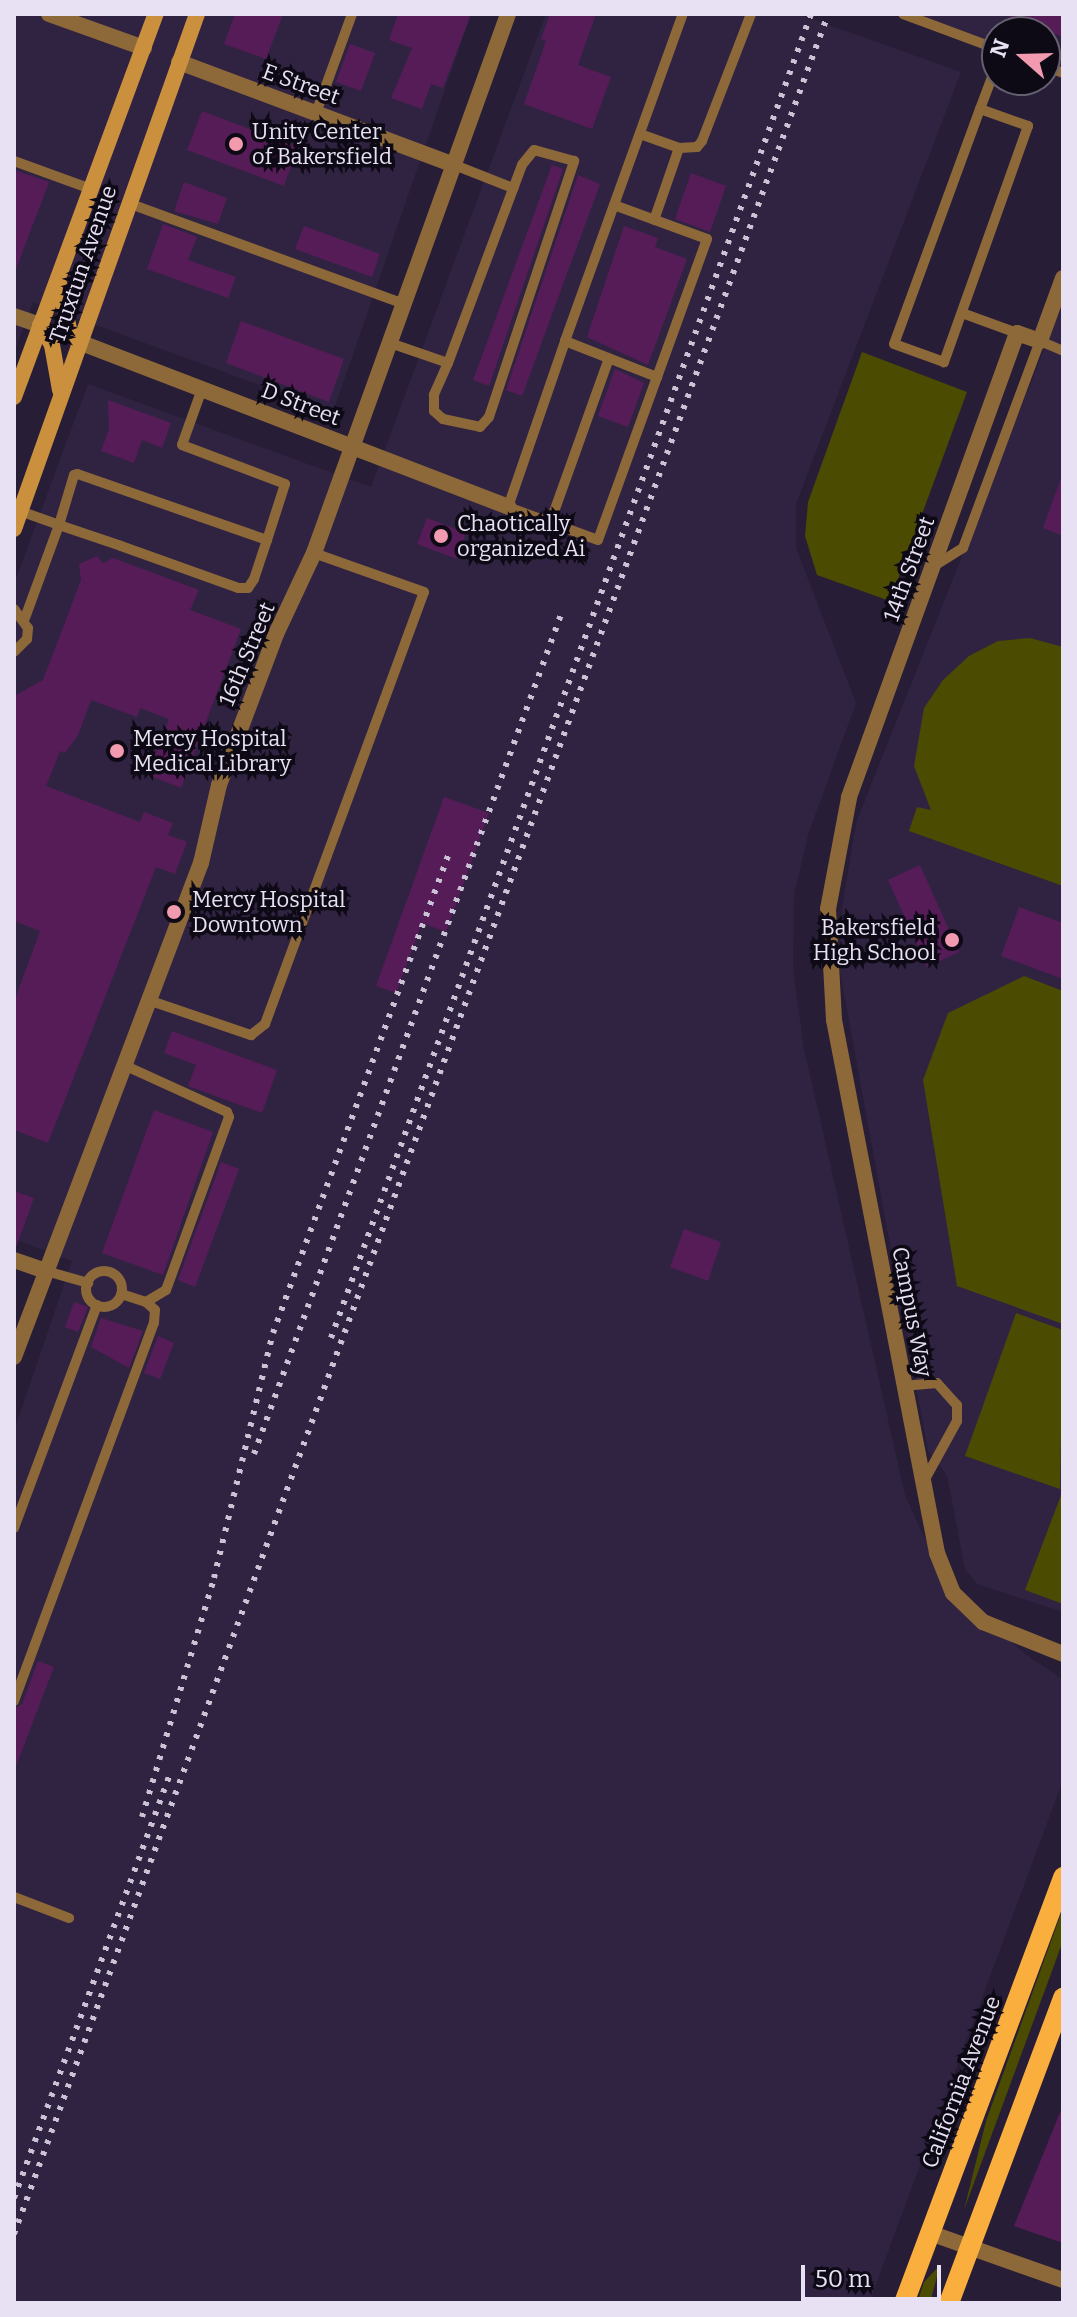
<!DOCTYPE html>
<html>
<head>
<meta charset="utf-8">
<style>
  body { margin:0 }
  #map { position:relative; width:1077px; height:2317px; overflow:hidden; background:#271d36; font-family:Bitter,serif }
  div>[style] { position:absolute }
  .built>* { inset:0; background:#302342 }
  .green>* { inset:0; background:#4b4b01 }
  .building>* { inset:0; background:#561c57 }
  .service>* { height:10px; margin:-5px; padding:0 5px; transform-origin:5px; border-radius:5px; background:#8d6939 }
  .service>.ring { margin:-5px; padding:0; box-sizing:content-box; background:none; border:10px solid #8d6939; border-radius:50% }
  .minor>* { height:16px; margin:-8px; padding:0 8px; transform-origin:8px; border-radius:8px; background:#8d6939 }
  .secondary>* { height:16px; margin:-8px; padding:0 8px; transform-origin:8px; border-radius:8px; background:#ca903e }
  .primary>* { height:20px; margin:-10px; padding:0 10px; transform-origin:10px; border-radius:10px; background:#faae3e }
  .rail>* { height:6px; margin-top:-3px; transform-origin:0; background:repeating-linear-gradient(90deg,#cac3d6 0 4px,transparent 0 12px) }
  .dots>* { width:22px; height:22px; translate:-50% -50%; box-sizing:border-box; border:4px solid #0e0a15; border-radius:50% }
  span { translate:-50% -50%; white-space:nowrap; text-align:center; line-height:1.15; -webkit-text-stroke:7px #0e0a15; paint-order:stroke }
  .street-label { font-size:22px; color:#e7e1f3 }
  .poi-label { font-size:22px; color:#e7e1f3 }
  .left { translate:0 -50%; text-align:left }
  .right { translate:-100% -50%; text-align:right }
  .frame { position:absolute; inset:0; border:16px solid #e7e1f3; pointer-events:none }
  .north { position:absolute; left:981px; top:16px; width:80px; height:80px; box-sizing:border-box; background:#0e0a15; border:2px solid #65606e; border-radius:50%; rotate:290deg; font-size:22px; font-weight:700; line-height:32px; text-align:center; color:#e7e1f3 }
  .north::after { content:''; display:block; margin:auto; width:28px; height:36px; background:#f29ab0; clip-path:polygon(50% 0,100% 100%,50% 72%,0 100%) }
  .scale { position:absolute; left:801px; top:2265px; width:140px; height:36px; box-sizing:border-box; border:4px solid #e7e1f3; border-top:0; padding-left:10px; font-size:24px; line-height:28px; white-space:nowrap; color:#e7e1f3; -webkit-text-stroke:6px #0e0a15; paint-order:stroke }
</style>
</head>
<body>
<div id="map">
  <div class="built">
    <div style="clip-path:polygon(14px 14px,471px 14px,333px 412px,33px 302px,14px 353px)"></div>
    <div style="clip-path:polygon(546px 14px,798px 14px,961px 72px,796px 504px,796px 548px,856px 703px,809px 832px,794px 894px,793px 967px,803px 1044px,905px 1495px,924px 1537px,968px 1601px,1025px 1654px,1063px 1680px,1063px 1780px,869px 2303px,14px 2303px,14px 1431px,72px 1261px,14px 1239px,14px 584px,88px 384px,371px 487px)"></div>
    <div style="clip-path:polygon(903px 14px,1063px 14px,1063px 73px,1045px 66px,1045px 32px,997px 32px,997px 49px)"></div>
    <div style="clip-path:polygon(1063px 302px,1063px 1612px,977px 1584px,965px 1569px,947px 1475px,928px 1451px,840px 972px,842px 908px,856px 823px)"></div>
  </div>
  <div class="green">
    <div style="clip-path:polygon(862px 352px,967px 392px,890px 601px,817px 575px,805px 536px,808px 502px)"></div>
    <div style="clip-path:polygon(1030px 638px,1063px 647px,1063px 886px,909px 831px,917px 807px,931px 810px,914px 766px,924px 708px,943px 680px,969px 656px,998px 641px)"></div>
    <div style="clip-path:polygon(1024px 976px,1063px 991px,1063px 1324px,957px 1286px,923px 1080px,948px 1013px)"></div>
    <div style="clip-path:polygon(1016px 1313px,1063px 1330px,1060px 1489px,965px 1456px)"></div>
    <div style="clip-path:polygon(1063px 1490px,1063px 1604px,1025px 1590px)"></div>
    <div style="clip-path:polygon(1063px 1908px,1063px 1941px,964px 2210px,986px 2121px)"></div>
    <div style="clip-path:polygon(940px 2265px,930px 2303px,917px 2303px,924px 2282px)"></div>
  </div>
  <div class="building">
    <div style="clip-path:polygon(235px 14px,283px 14px,266px 59px,224px 44px)"></div>
    <div style="clip-path:polygon(398px 14px,471px 14px,443px 88px,431px 84px,422px 109px,391px 98px,412px 48px,389px 40px)"></div>
    <div style="clip-path:polygon(550px 14px,596px 14px,578px 65px,611px 77px,592px 129px,524px 104px,546px 41px,541px 39px)"></div>
    <div style="clip-path:polygon(1007px 14px,1063px 14px,1063px 37px,1006px 15px)"></div>
    <div style="clip-path:polygon(350px 44px,375px 53px,361px 91px,336px 82px)"></div>
    <div style="clip-path:polygon(202px 111px,298px 147px,284px 186px,187px 150px)"></div>
    <div style="clip-path:polygon(552px 165px,563px 169px,489px 386px,473px 380px)"></div>
    <div style="clip-path:polygon(14px 170px,49px 182px,16px 269px,14px 269px)"></div>
    <div style="clip-path:polygon(691px 173px,726px 186px,710px 232px,675px 219px)"></div>
    <div style="clip-path:polygon(578px 175px,600px 184px,522px 396px,506px 390px)"></div>
    <div style="clip-path:polygon(184px 182px,227px 198px,218px 224px,174px 211px)"></div>
    <div style="clip-path:polygon(163px 224px,197px 237px,188px 260px,236px 277px,228px 298px,147px 269px)"></div>
    <div style="clip-path:polygon(304px 226px,380px 254px,372px 277px,295px 249px)"></div>
    <div style="clip-path:polygon(624px 226px,658px 238px,655px 247px,687px 259px,648px 365px,587px 337px)"></div>
    <div style="clip-path:polygon(241px 321px,344px 359px,329px 402px,226px 363px)"></div>
    <div style="clip-path:polygon(615px 369px,644px 383px,628px 427px,598px 416px)"></div>
    <div style="clip-path:polygon(108px 400px,171px 423px,162px 448px,142px 440px,134px 463px,101px 451px,109px 429px)"></div>
    <div style="clip-path:polygon(1061px 478px,1063px 478px,1063px 536px,1043px 528px)"></div>
    <div style="clip-path:polygon(427px 518px,466px 533px,457px 559px,417px 544px)"></div>
    <div style="clip-path:polygon(97px 556px,103px 563px,113px 558px,199px 590px,190px 610px,241px 629px,181px 788px,148px 775px,169px 719px,140px 708px,137px 717px,91px 700px,78px 735px,65px 753px,60px 751px,46px 786px,140px 822px,144px 812px,173px 823px,168px 835px,187px 842px,175px 874px,156px 867px,48px 1143px,14px 1130px,14px 1002px,40px 931px,14px 921px,14px 696px,43px 680px,81px 580px,79px 564px)"></div>
    <div style="clip-path:polygon(444px 797px,489px 813px,446px 932px,422px 923px,396px 993px,376px 986px)"></div>
    <div style="clip-path:polygon(920px 865px,959px 952px,927px 967px,888px 880px)"></div>
    <div style="clip-path:polygon(1019px 907px,1063px 923px,1063px 979px,1001px 956px)"></div>
    <div style="clip-path:polygon(172px 1031px,277px 1070px,262px 1113px,188px 1086px,196px 1065px,164px 1053px)"></div>
    <div style="clip-path:polygon(154px 1110px,213px 1132px,163px 1275px,102px 1253px)"></div>
    <div style="clip-path:polygon(221px 1162px,239px 1169px,195px 1287px,178px 1280px)"></div>
    <div style="clip-path:polygon(14px 1191px,34px 1198px,16px 1247px,14px 1246px)"></div>
    <div style="clip-path:polygon(684px 1229px,721px 1242px,708px 1281px,670px 1267px)"></div>
    <div style="clip-path:polygon(74px 1302px,88px 1307px,78px 1332px,65px 1327px)"></div>
    <div style="clip-path:polygon(101px 1318px,143px 1331px,129px 1368px,91px 1347px)"></div>
    <div style="clip-path:polygon(158px 1336px,174px 1343px,160px 1379px,144px 1373px)"></div>
    <div style="clip-path:polygon(38px 1661px,54px 1667px,14px 1771px,14px 1709px,22px 1704px)"></div>
    <div style="clip-path:polygon(1061px 2110px,1063px 2110px,1063px 2243px,1014px 2226px)"></div>
  </div>
  <div class="service">
    <div style="left:903px;top:14px;width:100px;rotate:20.4deg"></div>
    <div style="left:1045px;top:66px;width:19px;rotate:21deg"></div>
    <div style="left:980px;top:109px;width:51px;rotate:19.5deg"></div>
    <div style="left:1028px;top:126px;width:251px;rotate:109.6deg"></div>
    <div style="left:944px;top:362px;width:53px;rotate:-160.2deg"></div>
    <div style="left:894px;top:344px;width:250px;rotate:-69.9deg"></div>
    <div style="left:980px;top:109px;width:48px;rotate:-69.3deg"></div>
    <div style="left:316px;top:113px;width:105px;rotate:-70deg"></div>
    <div style="left:640px;top:134px;width:41px;rotate:19.7deg"></div>
    <div style="left:679px;top:148px;width:76px;rotate:109.1deg"></div>
    <div style="left:679px;top:148px;width:18px;rotate:-3deg"></div>
    <div style="left:697px;top:147px;width:8px;rotate:-50deg"></div>
    <div style="left:702px;top:141px;width:136px;rotate:-68.9deg"></div>
    <div style="left:14px;top:161px;width:82px;rotate:20deg"></div>
    <div style="left:452px;top:164px;width:66px;rotate:21.5deg"></div>
    <div style="left:128px;top:203px;width:294px;rotate:20.1deg"></div>
    <div style="left:614px;top:205px;width:99px;rotate:20.1deg"></div>
    <div style="left:707px;top:239px;width:147px;rotate:109.9deg"></div>
    <div style="left:962px;top:313px;width:59px;rotate:20deg"></div>
    <div style="left:565px;top:341px;width:99px;rotate:21.4deg"></div>
    <div style="left:657px;top:377px;width:173px;rotate:109.9deg"></div>
    <div style="left:598px;top:540px;width:96px;rotate:-159.9deg"></div>
    <div style="left:508px;top:507px;width:176px;rotate:-71deg"></div>
    <div style="left:565px;top:341px;width:348px;rotate:-70.2deg"></div>
    <div style="left:390px;top:343px;width:61px;rotate:19deg"></div>
    <div style="left:448px;top:363px;width:35px;rotate:114deg"></div>
    <div style="left:434px;top:395px;width:16px;rotate:90deg"></div>
    <div style="left:434px;top:411px;width:12px;rotate:42deg"></div>
    <div style="left:443px;top:419px;width:38px;rotate:12deg"></div>
    <div style="left:480px;top:427px;width:13px;rotate:-48deg"></div>
    <div style="left:489px;top:417px;width:270px;rotate:-71.6deg"></div>
    <div style="left:574px;top:161px;width:41px;rotate:-164.6deg"></div>
    <div style="left:534px;top:150px;width:19px;rotate:129deg"></div>
    <div style="left:522px;top:165px;width:211px;rotate:110.5deg"></div>
    <div style="left:202px;top:389px;width:59px;rotate:109.7deg"></div>
    <div style="left:182px;top:445px;width:110px;rotate:20.7deg"></div>
    <div style="left:285px;top:484px;width:59px;rotate:107.8deg"></div>
    <div style="left:20px;top:511px;width:41px;rotate:19.7deg"></div>
    <div style="left:59px;top:525px;width:65px;rotate:18.7deg"></div>
    <div style="left:121px;top:546px;width:124px;rotate:19.7deg"></div>
    <div style="left:238px;top:588px;width:10px"></div>
    <div style="left:248px;top:588px;width:11px;rotate:-56deg"></div>
    <div style="left:254px;top:579px;width:41px;rotate:-71.6deg"></div>
    <div style="left:267px;top:540px;width:201px;rotate:-160.8deg"></div>
    <div style="left:77px;top:474px;width:3px;rotate:162deg"></div>
    <div style="left:74px;top:475px;width:52px;rotate:106.7deg"></div>
    <div style="left:59px;top:525px;width:99px;rotate:110.1deg"></div>
    <div style="left:550px;top:523px;width:175px;rotate:-70.3deg"></div>
    <div style="left:934px;top:566px;width:34px;rotate:-32deg"></div>
    <div style="left:963px;top:548px;width:221px;rotate:-69.6deg"></div>
    <div style="left:1040px;top:341px;width:25px;rotate:23deg"></div>
    <div style="left:14px;top:609px;width:24px;rotate:54deg"></div>
    <div style="left:28px;top:628px;width:11px;rotate:95deg"></div>
    <div style="left:27px;top:639px;width:18px;rotate:135deg"></div>
    <div style="left:151px;top:1001px;width:106px;rotate:18.8deg"></div>
    <div style="left:251px;top:1035px;width:18px;rotate:-38deg"></div>
    <div style="left:265px;top:1024px;width:460px;rotate:-69.8deg"></div>
    <div style="left:424px;top:592px;width:117px;rotate:-160.5deg"></div>
    <div style="left:126px;top:1066px;width:111px;rotate:24.5deg"></div>
    <div style="left:227px;top:1112px;width:5px;rotate:68deg"></div>
    <div style="left:229px;top:1117px;width:184px;rotate:110deg"></div>
    <div style="left:166px;top:1290px;width:23px;rotate:149deg"></div>
    <div style="left:46px;top:1271px;width:44px;rotate:15.9deg"></div>
    <div class="ring" style="left:86px;top:1271px;width:26px;height:26px"></div>
    <div style="left:903px;top:1386px;width:34px;rotate:-5deg"></div>
    <div style="left:937px;top:1383px;width:30px;rotate:48deg"></div>
    <div style="left:957px;top:1405px;width:16px;rotate:90deg"></div>
    <div style="left:957px;top:1421px;width:68px;rotate:118.8deg"></div>
    <div style="left:14px;top:1528px;width:238px;rotate:-69.6deg"></div>
    <div style="left:14px;top:1701px;width:403px;rotate:-69.7deg"></div>
    <div style="left:154px;top:1323px;width:13px;rotate:-86deg"></div>
    <div style="left:155px;top:1310px;width:12px;rotate:-138deg"></div>
    <div style="left:146px;top:1302px;width:26px;rotate:-162deg"></div>
    <div style="left:14px;top:1897px;width:59px;rotate:20.9deg"></div>
  </div>
  <div class="minor">
    <div style="left:49px;top:14px;width:101px;rotate:19.7deg"></div>
    <div style="left:179px;top:62px;width:291px;rotate:20.5deg"></div>
    <div style="left:1063px;top:278px;width:67px;rotate:110.1deg"></div>
    <div style="left:1040px;top:341px;width:24px;rotate:-161deg"></div>
    <div style="left:1017px;top:333px;width:494px;rotate:109.9deg"></div>
    <div style="left:849px;top:798px;width:113px;rotate:100.7deg"></div>
    <div style="left:828px;top:909px;width:111px;rotate:86.9deg"></div>
    <div style="left:834px;top:1020px;width:543px;rotate:79.06deg"></div>
    <div style="left:937px;top:1553px;width:43px;rotate:68.2deg"></div>
    <div style="left:953px;top:1593px;width:42px;rotate:44deg"></div>
    <div style="left:983px;top:1622px;width:86px;rotate:21.8deg"></div>
    <div style="left:14px;top:316px;width:28px;rotate:19deg"></div>
    <div style="left:79px;top:342px;width:460px;rotate:21deg"></div>
    <div style="left:14px;top:1260px;width:34px;rotate:19deg"></div>
    <div style="left:14px;top:1357px;width:528px;rotate:-69.27deg"></div>
    <div style="left:201px;top:863px;width:80px;rotate:-77deg"></div>
    <div style="left:219px;top:785px;width:161px;rotate:-69.3deg"></div>
    <div style="left:276px;top:634px;width:89px;rotate:-64.9deg"></div>
    <div style="left:314px;top:553px;width:573px;rotate:-70.2deg"></div>
    <div style="left:930px;top:2233px;width:141px;rotate:19.5deg"></div>
  </div>
  <div class="secondary">
    <div style="left:58px;top:279px;width:55px;rotate:77.5deg"></div>
    <div style="left:70px;top:333px;width:13px;rotate:45deg"></div>
    <div style="left:40px;top:325px;width:23px;rotate:59deg"></div>
    <div style="left:52px;top:345px;width:46px;rotate:79.9deg"></div>
    <div style="left:14px;top:397px;width:408px;rotate:-69.7deg"></div>
    <div style="left:14px;top:529px;width:547px;rotate:-70.44deg"></div>
  </div>
  <div class="primary">
    <div style="left:904px;top:2303px;width:455px;rotate:-69.5deg"></div>
    <div style="left:949px;top:2303px;width:326px;rotate:-69.5deg"></div>
  </div>
  <div class="rail">
    <div style="left:331px;top:1338px;width:1408px;rotate:-70.07deg"></div>
    <div style="left:254px;top:1454px;width:897px;rotate:-69.91deg"></div>
    <div style="left:142px;top:1817px;width:250px;rotate:-73.2deg"></div>
    <div style="left:214px;top:1578px;width:252px;rotate:-76.5deg"></div>
    <div style="left:273px;top:1333px;width:511px;rotate:-69.86deg"></div>
    <div style="left:14px;top:2198px;width:449px;rotate:-69.8deg"></div>
    <div style="left:14px;top:2234px;width:2365px;rotate:-69.86deg"></div>
  </div>
  <div class="dots">
    <div style="left:236px;top:144px;background:#f29ab0"></div>
    <div style="left:441px;top:536px;background:#f29ab0"></div>
    <div style="left:117px;top:751px;background:#f29ab0"></div>
    <div style="left:174px;top:912px;background:#f29ab0"></div>
    <div style="left:952px;top:940px;background:#f29ab0"></div>
  </div>
  <div class="street-label">
    <span style="left:301px;top:84px;rotate:20deg">E Street</span>
    <span style="left:83px;top:264px;rotate:-71deg">Truxtun Avenue</span>
    <span style="left:301px;top:404px;rotate:21deg">D Street</span>
    <span style="left:909px;top:569px;rotate:-70deg">14th Street</span>
    <span style="left:247px;top:654px;rotate:-67deg">16th Street</span>
    <span style="left:912px;top:1312px;rotate:79deg">Campus Way</span>
    <span style="left:961px;top:2082px;rotate:-69deg">California Avenue</span>
  </div>
  <div class="poi-label">
    <span class="left" style="left:252px;top:144px">Unity Center<br>of Bakersfield</span>
    <span class="left" style="left:457px;top:536px">Chaotically<br>organized Ai</span>
    <span class="left" style="left:133px;top:751px">Mercy Hospital<br>Medical Library</span>
    <span class="left" style="left:192px;top:912px">Mercy Hospital<br>Downtown</span>
    <span class="right" style="left:936px;top:940px">Bakersfield<br>High School</span>
  </div>
  <div class="frame"></div>
  <div class="north">N</div>
  <div class="scale">50 m</div>
</div>
</body>
</html>
